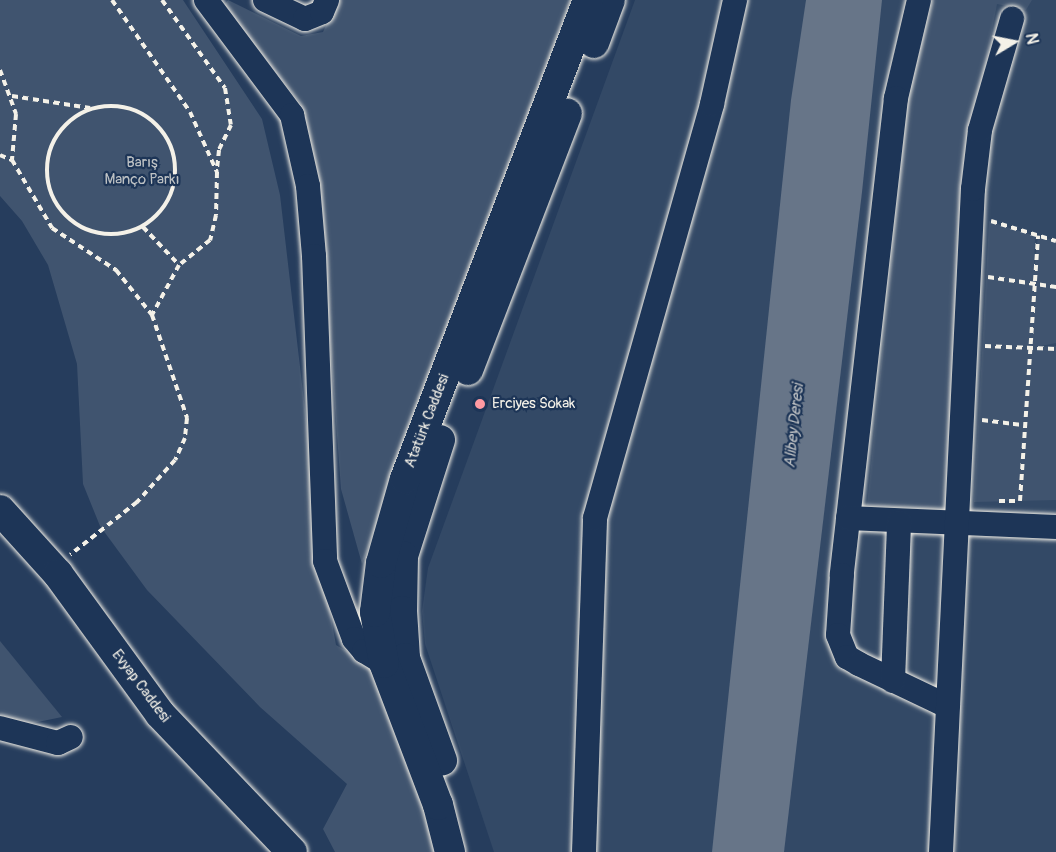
<!DOCTYPE html>
<html>
<head>
<meta charset="utf-8">
<style>
  body { margin:0 }
  #map { position:relative; width:1056px; height:852px; overflow:hidden; background:#263d5d; font-family:Pangolin,sans-serif }
  div>[style] { position:absolute }
  .built>* { inset:0; background:#334966 }
  .green>* { inset:0; background:#40546f }
  .water>* { inset:0; background:#677588 }
  .path>* { height:4px; margin-top:-2px; transform-origin:0; background:repeating-linear-gradient(90deg,#f4f1e8 0 6px,transparent 0 10.5px) }
  .path>.ring { margin:-2px; padding:0; box-sizing:content-box; background:none; border:4px solid #f4f1e8; border-radius:50% }
  .roads { filter:drop-shadow(0 0 2px #f4f1e8) drop-shadow(0 0 2px #f4f1e8) }
  .minor>* { height:24px; margin:-12px; padding:0 12px; transform-origin:12px; border-radius:12px; background:#1d3557 }
  .major>* { height:30px; margin:-15px; padding:0 15px; transform-origin:15px; border-radius:15px; background:#1d3557 }
  .dots>* { width:16px; height:16px; translate:-50% -50%; box-sizing:border-box; border:3px solid #1d3557; border-radius:50% }
  span { translate:-50% -50%; white-space:nowrap; text-align:center; line-height:1.15; -webkit-text-stroke:4.5px #1d3557; paint-order:stroke }
  .park-label { font-size:15px; color:#bec2c4 }
  .poi-label { font-size:15px; color:#f4f1e8 }
  .left { translate:0 -50%; text-align:left }
  .street-label { font-size:15px; color:#f4f1e8 }
  .water-label { font-size:16px; color:#bcbfc2; font-style:italic }
  .north { position:absolute; left:984px; top:12px; width:60px; height:60px; -webkit-text-stroke:4px #1d3557; paint-order:stroke; rotate:80deg; font-size:16px; font-weight:700; line-height:24px; text-align:center; color:#f4f1e8 }
  .north::after { content:''; display:block; margin:auto; width:21px; height:27px; background:#f4f1e8; clip-path:polygon(50% 0,100% 100%,50% 72%,0 100%) }
</style>
</head>
<body>
<div id="map">
  <div class="built">
    <div style="clip-path:polygon(635px 0,1056px 0,1056px 852px,494px 852px,425px 644px,422px 611px,428px 568px)"></div>
  </div>
  <div class="green">
    <div style="clip-path:polygon(0 0,183px 0,262px 119px,280px 195px,326px 590px,336px 645px,376px 668px,442px 852px,335px 852px,323px 829px,347px 784px,260px 707px,147px 590px,100px 526px,83px 484px,77px 364px,48px 265px,22px 221px,0 196px)"></div>
    <div style="clip-path:polygon(228px 0,301px 36px,323px 32px,338px 0,571px 0,362px 564px,341px 489px,327px 300px,301px 104px,224px 6px)"></div>
    <div style="clip-path:polygon(933px 0,1032px 0,1026px 10px,997px 4px,971px 141px,945px 510px,867px 505px,909px 86px)"></div>
    <div style="clip-path:polygon(989px 221px,1035px 236px,1034px 270px,1038px 236px,1056px 241px,1056px 343px,1036px 347px,1056px 346px,1056px 500px,974px 502px)"></div>
    <div style="clip-path:polygon(0 641px,62px 717px,28px 724px,0 720px)"></div>
  </div>
  <div class="water">
    <div style="clip-path:polygon(806px 0,882px 0,862px 192px,784px 852px,712px 852px,791px 100px)"></div>
  </div>
  <div class="path">
    <div style="left:112px;top:0;width:136px;rotate:55.1deg"></div>
    <div style="left:190px;top:112px;width:66px;rotate:65.8deg"></div>
    <div style="left:217px;top:172px;width:43px;rotate:91.3deg"></div>
    <div style="left:216px;top:215px;width:26px;rotate:103deg"></div>
    <div style="left:210px;top:240px;width:40px;rotate:141deg"></div>
    <div style="left:179px;top:265px;width:57px;rotate:118.4deg"></div>
    <div style="left:162px;top:0;width:108px;rotate:54.4deg"></div>
    <div style="left:225px;top:88px;width:37px;rotate:81deg"></div>
    <div style="left:231px;top:125px;width:28px;rotate:116deg"></div>
    <div style="left:219px;top:150px;width:20px;rotate:96deg"></div>
    <div style="left:0;top:70px;width:47px;rotate:70deg"></div>
    <div style="left:16px;top:114px;width:46px;rotate:95deg"></div>
    <div style="left:12px;top:96px;width:79px;rotate:8.7deg"></div>
    <div class="ring" style="left:47px;top:106px;width:124px;height:124px"></div>
    <div style="left:0;top:155px;width:13px;rotate:23deg"></div>
    <div style="left:12px;top:160px;width:79px;rotate:59.5deg"></div>
    <div style="left:52px;top:228px;width:77px;rotate:33.3deg"></div>
    <div style="left:116px;top:270px;width:58px;rotate:51.3deg"></div>
    <div style="left:152px;top:315px;width:109px;rotate:71.2deg"></div>
    <div style="left:187px;top:418px;width:20px;rotate:96deg"></div>
    <div style="left:185px;top:438px;width:24px;rotate:114deg"></div>
    <div style="left:175px;top:460px;width:57px;rotate:132.1deg"></div>
    <div style="left:137px;top:502px;width:85px;rotate:141.7deg"></div>
    <div style="left:991px;top:221px;width:68px;rotate:17.1deg"></div>
    <div style="left:143px;top:227px;width:52px;rotate:46.5deg"></div>
    <div style="left:988px;top:277px;width:69px;rotate:8.4deg"></div>
    <div style="left:985px;top:346px;width:71px;rotate:2.4deg"></div>
    <div style="left:982px;top:420px;width:41px;rotate:7deg"></div>
    <div style="left:999px;top:501px;width:21px"></div>
    <div style="left:1020px;top:501px;width:266px;rotate:-86.1deg"></div>
  </div>
  <div class="roads">
    <div class="minor">
      <div style="left:206px;top:0;width:144px;rotate:53.2deg"></div>
      <div style="left:292px;top:115px;width:73px;rotate:77.3deg"></div>
      <div style="left:308px;top:186px;width:70px;rotate:85.1deg"></div>
      <div style="left:314px;top:256px;width:305px;rotate:87.9deg"></div>
      <div style="left:325px;top:561px;width:83px;rotate:69.6deg"></div>
      <div style="left:354px;top:639px;width:16px;rotate:50deg"></div>
      <div style="left:364px;top:651px;width:23px;rotate:31deg"></div>
      <div style="left:265px;top:0;width:44px;rotate:25.4deg"></div>
      <div style="left:305px;top:19px;width:18px;rotate:-22deg"></div>
      <div style="left:322px;top:12px;width:13px;rotate:-67deg"></div>
      <div style="left:919px;top:0;width:101px;rotate:103.2deg"></div>
      <div style="left:896px;top:98px;width:480px;rotate:96.5deg"></div>
      <div style="left:842px;top:575px;width:60px;rotate:93.8deg"></div>
      <div style="left:838px;top:635px;width:24px;rotate:68deg"></div>
      <div style="left:847px;top:657px;width:14px;rotate:30deg"></div>
      <div style="left:859px;top:664px;width:98px;rotate:25.5deg"></div>
      <div style="left:848px;top:518px;width:208px;rotate:2.5deg"></div>
      <div style="left:893px;top:681px;width:159px;rotate:-87.8deg"></div>
      <div style="left:0;top:728px;width:60px;rotate:14.5deg"></div>
      <div style="left:58px;top:743px;width:14px;rotate:-25deg"></div>
      <div style="left:584px;top:852px;width:334px;rotate:-88.1deg"></div>
      <div style="left:595px;top:518px;width:430px;rotate:-74.2deg"></div>
      <div style="left:712px;top:104px;width:107px;rotate:-77.5deg"></div>
      <div style="left:941px;top:852px;width:664px;rotate:-87.24deg"></div>
      <div style="left:973px;top:189px;width:59px;rotate:-83.2deg"></div>
      <div style="left:980px;top:130px;width:116px;rotate:-73.9deg"></div>
    </div>
    <div class="major">
      <div style="left:594px;top:43px;width:46px;rotate:-69.6deg"></div>
      <div style="left:468px;top:370px;width:275px;rotate:-68.9deg"></div>
      <div style="left:440px;top:440px;width:122px;rotate:107.7deg"></div>
      <div style="left:403px;top:556px;width:55px;rotate:91deg"></div>
      <div style="left:402px;top:611px;width:47px;rotate:86.3deg"></div>
      <div style="left:405px;top:658px;width:109px;rotate:70.1deg"></div>
      <div style="left:0;top:510px;width:86px;rotate:47.8deg"></div>
      <div style="left:58px;top:574px;width:173px;rotate:53.9deg"></div>
      <div style="left:160px;top:714px;width:191px;rotate:46.3deg"></div>
      <div style="left:450px;top:852px;width:49px;rotate:-104.3deg"></div>
      <div style="left:438px;top:805px;width:152px;rotate:-110.8deg"></div>
      <div style="left:384px;top:663px;width:52px;rotate:-100deg"></div>
      <div style="left:375px;top:612px;width:49px;rotate:-83deg"></div>
      <div style="left:381px;top:563px;width:87px;rotate:-74.1deg"></div>
      <div style="left:405px;top:479px;width:513px;rotate:-69.09deg"></div>
    </div>
  </div>
  <div class="dots">
    <div style="left:480px;top:404px;background:#ff9aa2"></div>
  </div>
  <div class="park-label">
    <span style="left:142px;top:171px">Barış<br>Manço Parkı</span>
  </div>
  <div class="poi-label">
    <span class="left" style="left:492px;top:404px">Erciyes Sokak</span>
  </div>
  <div class="street-label">
    <span style="left:427px;top:421px;rotate:-69deg">Atatürk Caddesi</span>
    <span style="left:141px;top:686px;rotate:53deg">Evyap Caddesi</span>
  </div>
  <div class="water-label">
    <span style="left:794px;top:426px;rotate:-84deg">Alibey Deresi</span>
  </div>
  <div class="north">N</div>
</div>
</body>
</html>
